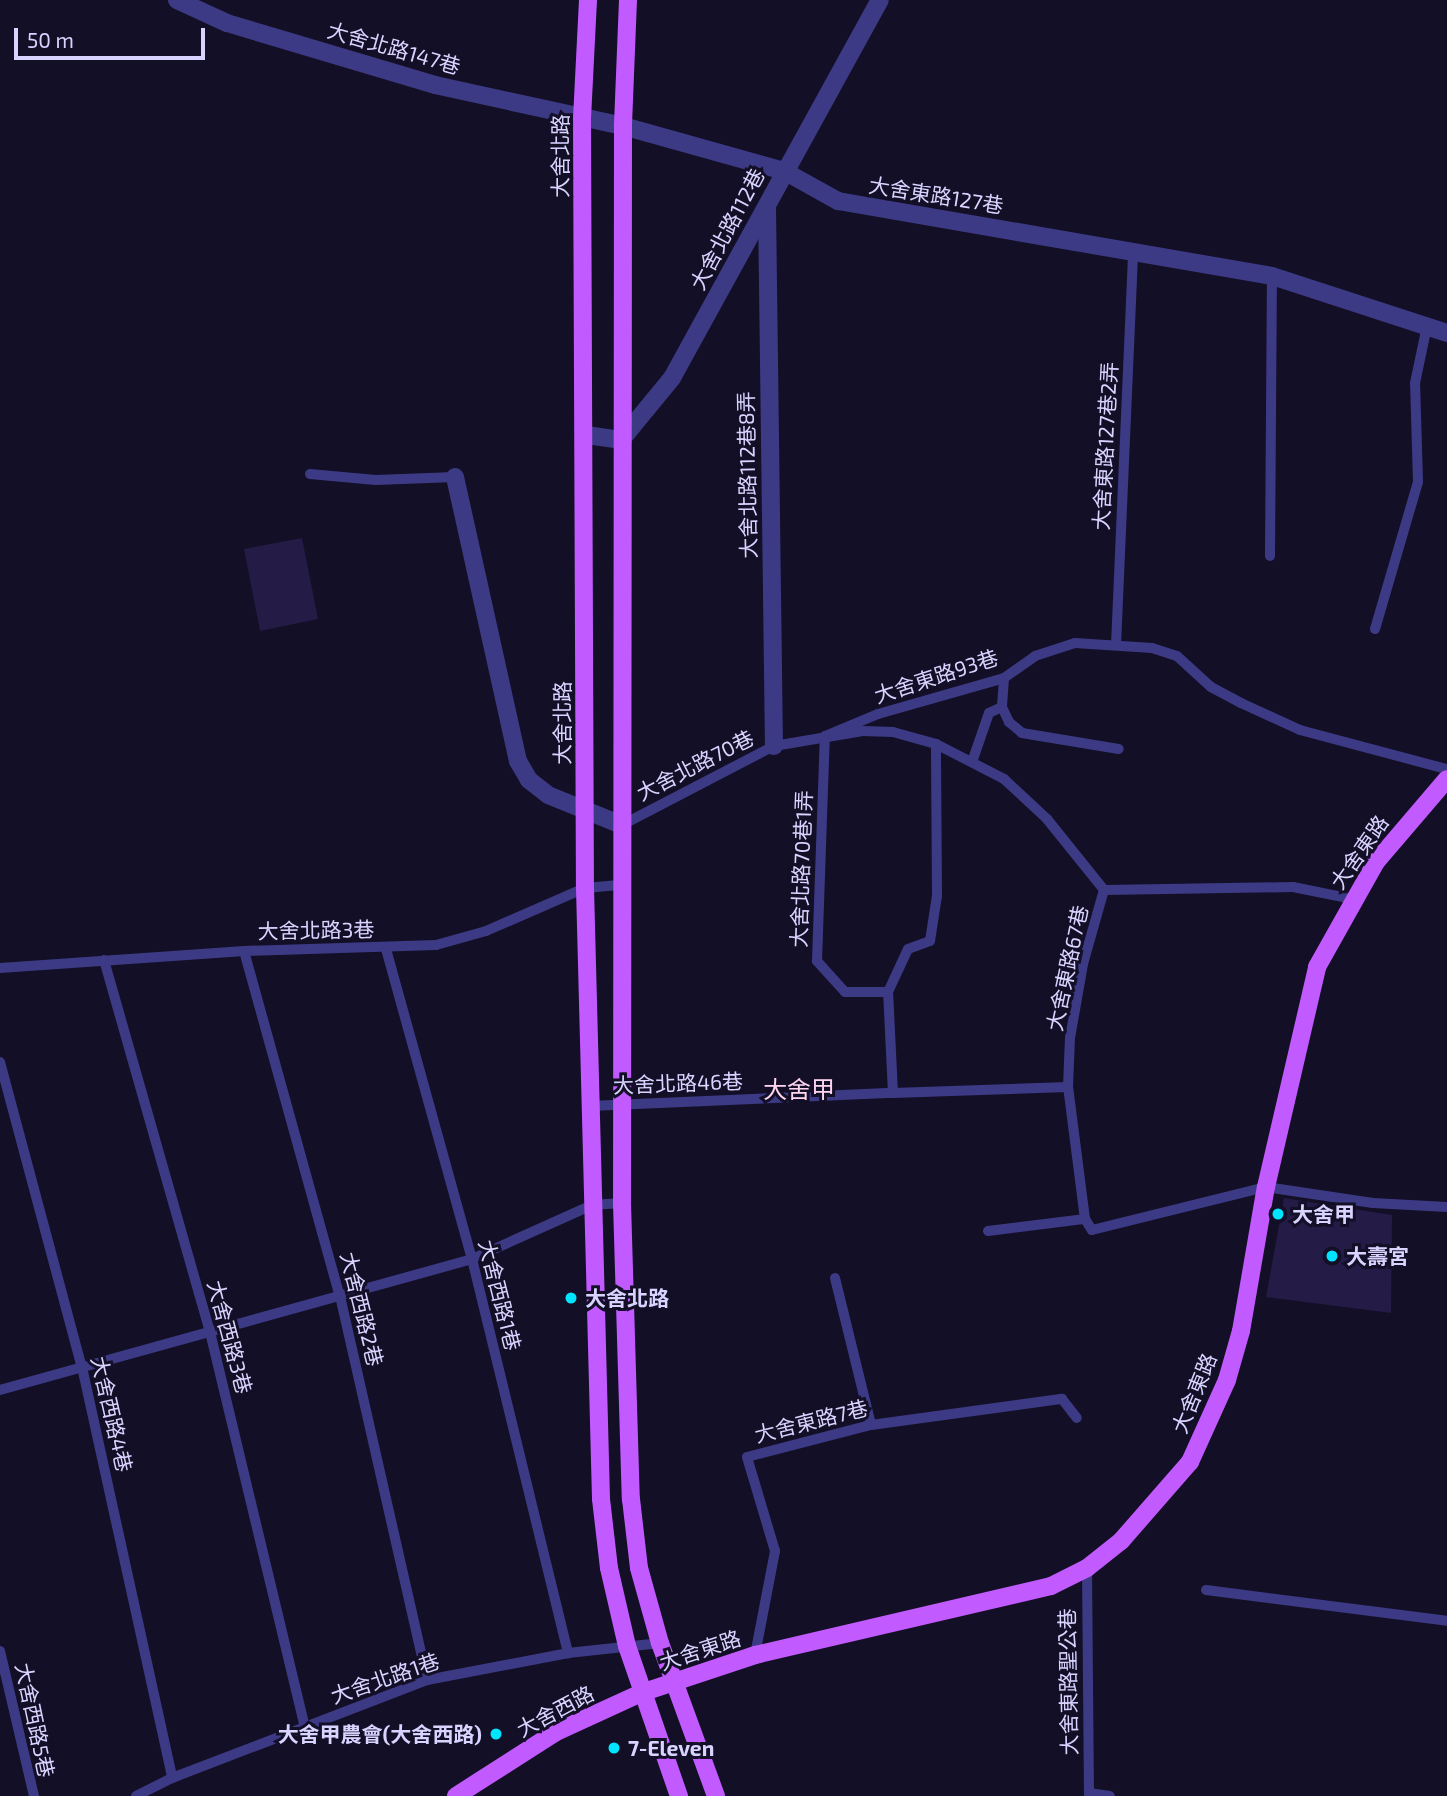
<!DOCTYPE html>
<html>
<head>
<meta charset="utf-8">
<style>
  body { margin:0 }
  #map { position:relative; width:1447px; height:1796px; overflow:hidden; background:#130f26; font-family:"Exo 2","Noto Sans TC",sans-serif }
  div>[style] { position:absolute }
  .building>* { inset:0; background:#241b47 }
  .service>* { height:10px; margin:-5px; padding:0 5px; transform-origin:5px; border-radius:5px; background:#3d3a85 }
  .minor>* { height:18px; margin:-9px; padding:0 9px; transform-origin:9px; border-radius:9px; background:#3d3a85 }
  .primary>* { height:18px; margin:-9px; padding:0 9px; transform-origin:9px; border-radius:9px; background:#c25bff }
  .dots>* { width:19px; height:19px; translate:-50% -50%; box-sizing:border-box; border:4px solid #130f26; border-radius:50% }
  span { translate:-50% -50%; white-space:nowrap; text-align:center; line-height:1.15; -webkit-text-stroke:6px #130f26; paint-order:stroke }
  .street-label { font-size:21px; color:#d9d4ff }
  .poi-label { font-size:21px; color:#d9d4ff; font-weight:700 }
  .left { translate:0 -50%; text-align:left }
  .right { translate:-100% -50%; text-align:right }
  .quarter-label { font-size:24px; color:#ffd6f0 }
  .scale { position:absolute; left:14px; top:28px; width:191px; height:32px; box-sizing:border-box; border:4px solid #d9d4ff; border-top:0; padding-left:9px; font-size:21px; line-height:24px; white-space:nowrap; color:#d9d4ff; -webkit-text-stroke:5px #130f26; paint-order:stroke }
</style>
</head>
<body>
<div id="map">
  <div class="building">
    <div style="clip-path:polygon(302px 538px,318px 619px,260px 631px,244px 549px)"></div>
    <div style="clip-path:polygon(1284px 1198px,1392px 1215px,1391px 1313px,1266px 1297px)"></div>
  </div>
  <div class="service">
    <div style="left:310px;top:474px;width:66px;rotate:5.2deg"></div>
    <div style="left:376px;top:480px;width:79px;rotate:-2.2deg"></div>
    <div style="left:1270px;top:556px;width:280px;rotate:-89.6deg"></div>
    <div style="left:1375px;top:629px;width:153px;rotate:-73.7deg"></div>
    <div style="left:1418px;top:482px;width:99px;rotate:-91.7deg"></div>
    <div style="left:1415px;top:383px;width:58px;rotate:-78.1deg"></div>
    <div style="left:1116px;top:645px;width:396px;rotate:-87.5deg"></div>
    <div style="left:1004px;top:678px;width:29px;rotate:94deg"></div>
    <div style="left:1002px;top:707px;width:17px;rotate:65deg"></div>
    <div style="left:1009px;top:722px;width:17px;rotate:40deg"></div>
    <div style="left:1022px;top:733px;width:98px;rotate:9.4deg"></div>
    <div style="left:972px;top:762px;width:52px;rotate:-70.9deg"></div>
    <div style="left:989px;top:713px;width:14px;rotate:-25deg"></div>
    <div style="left:622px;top:825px;width:171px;rotate:-27.5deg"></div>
    <div style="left:774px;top:746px;width:90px;rotate:-9.6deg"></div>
    <div style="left:863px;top:731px;width:30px;rotate:2deg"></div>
    <div style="left:893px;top:732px;width:45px;rotate:15.6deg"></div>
    <div style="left:936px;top:744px;width:76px;rotate:27.2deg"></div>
    <div style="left:1004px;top:779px;width:59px;rotate:42.9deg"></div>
    <div style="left:1047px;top:819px;width:91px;rotate:51.2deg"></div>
    <div style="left:1104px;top:890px;width:189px;rotate:-0.9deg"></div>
    <div style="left:1293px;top:887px;width:60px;rotate:11.5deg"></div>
    <div style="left:386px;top:949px;width:322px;rotate:74.5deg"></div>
    <div style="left:472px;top:1259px;width:406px;rotate:76.3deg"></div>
    <div style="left:244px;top:951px;width:358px;rotate:74.5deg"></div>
    <div style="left:340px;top:1296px;width:394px;rotate:77.2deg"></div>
    <div style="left:104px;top:960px;width:387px;rotate:74.1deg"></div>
    <div style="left:210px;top:1332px;width:406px;rotate:76.5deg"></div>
    <div style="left:0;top:968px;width:245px;rotate:-4deg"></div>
    <div style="left:244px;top:951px;width:192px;rotate:-1.8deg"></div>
    <div style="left:436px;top:945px;width:52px;rotate:-15.6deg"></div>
    <div style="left:486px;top:931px;width:108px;rotate:-23.5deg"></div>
    <div style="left:585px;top:888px;width:37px;rotate:-5deg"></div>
    <div style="left:888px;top:992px;width:43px;rotate:180deg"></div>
    <div style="left:845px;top:992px;width:42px;rotate:-132.1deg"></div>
    <div style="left:817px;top:961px;width:225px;rotate:-88deg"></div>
    <div style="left:825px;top:736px;width:57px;rotate:-22.5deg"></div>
    <div style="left:878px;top:714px;width:131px;rotate:-15.9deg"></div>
    <div style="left:1004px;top:678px;width:38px;rotate:-35deg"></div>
    <div style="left:1035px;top:656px;width:42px;rotate:-18deg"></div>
    <div style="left:1075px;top:643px;width:77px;rotate:3.7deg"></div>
    <div style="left:1152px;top:648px;width:26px;rotate:18deg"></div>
    <div style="left:1177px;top:656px;width:46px;rotate:42.4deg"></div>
    <div style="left:1211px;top:687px;width:34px;rotate:28deg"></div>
    <div style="left:1241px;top:703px;width:65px;rotate:24.6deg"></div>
    <div style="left:1300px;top:730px;width:152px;rotate:14.9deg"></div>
    <div style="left:0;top:1062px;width:316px;rotate:75deg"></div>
    <div style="left:82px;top:1367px;width:421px;rotate:77.6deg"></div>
    <div style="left:893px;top:1093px;width:175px;rotate:-2deg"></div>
    <div style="left:590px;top:1106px;width:303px;rotate:-2.5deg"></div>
    <div style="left:893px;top:1093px;width:101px;rotate:-92.8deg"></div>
    <div style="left:888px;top:992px;width:47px;rotate:-65.1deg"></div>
    <div style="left:908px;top:949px;width:23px;rotate:-20deg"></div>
    <div style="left:930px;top:941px;width:46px;rotate:-81.2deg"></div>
    <div style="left:937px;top:896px;width:152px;rotate:-90.4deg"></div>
    <div style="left:1085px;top:1219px;width:133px;rotate:-97.3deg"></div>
    <div style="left:1068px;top:1087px;width:49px;rotate:-87.7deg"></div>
    <div style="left:1070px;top:1038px;width:75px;rotate:-80deg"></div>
    <div style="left:1083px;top:964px;width:77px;rotate:-74.2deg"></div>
    <div style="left:988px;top:1231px;width:98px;rotate:-7.1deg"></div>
    <div style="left:1085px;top:1219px;width:13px;rotate:58deg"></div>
    <div style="left:1092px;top:1230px;width:179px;rotate:-13.9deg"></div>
    <div style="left:1266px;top:1187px;width:108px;rotate:8.5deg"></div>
    <div style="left:1373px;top:1203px;width:74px;rotate:3.1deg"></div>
    <div style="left:835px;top:1278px;width:151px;rotate:76.2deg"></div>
    <div style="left:0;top:1390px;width:490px;rotate:-15.5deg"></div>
    <div style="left:472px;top:1259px;width:132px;rotate:-24.2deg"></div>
    <div style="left:592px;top:1205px;width:30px;rotate:-4deg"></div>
    <div style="left:1087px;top:1568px;width:228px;rotate:89.5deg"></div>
    <div style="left:1206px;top:1590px;width:243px;rotate:7.3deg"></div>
    <div style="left:0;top:1651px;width:149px;rotate:76.8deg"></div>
    <div style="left:755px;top:1655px;width:106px;rotate:-79.1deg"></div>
    <div style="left:775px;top:1551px;width:98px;rotate:-106.6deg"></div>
    <div style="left:747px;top:1457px;width:128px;rotate:-14.5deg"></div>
    <div style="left:871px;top:1425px;width:193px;rotate:-7.8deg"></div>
    <div style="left:1062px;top:1399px;width:24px;rotate:52deg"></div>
    <div style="left:1089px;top:1793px;width:21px;rotate:8deg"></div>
    <div style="left:136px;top:1796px;width:40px;rotate:-26.6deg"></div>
    <div style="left:172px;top:1778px;width:273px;rotate:-21deg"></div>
    <div style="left:427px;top:1680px;width:144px;rotate:-10.8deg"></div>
    <div style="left:568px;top:1653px;width:93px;rotate:-6.2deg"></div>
  </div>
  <div class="minor">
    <div style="left:177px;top:0;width:55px;rotate:24.7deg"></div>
    <div style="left:227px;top:23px;width:217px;rotate:16.6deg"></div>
    <div style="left:435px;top:85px;width:192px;rotate:12.3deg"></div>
    <div style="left:623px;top:126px;width:167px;rotate:15.6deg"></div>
    <div style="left:784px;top:171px;width:62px;rotate:29.1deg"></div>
    <div style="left:838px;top:201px;width:440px;rotate:9.8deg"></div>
    <div style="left:1272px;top:276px;width:184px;rotate:18deg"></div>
    <div style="left:767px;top:207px;width:539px;rotate:89.26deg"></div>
    <div style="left:586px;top:435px;width:35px;rotate:8deg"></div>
    <div style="left:621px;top:440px;width:80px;rotate:-50.6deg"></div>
    <div style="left:672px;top:378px;width:431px;rotate:-61.2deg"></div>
    <div style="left:455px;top:477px;width:291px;rotate:77.5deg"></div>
    <div style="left:518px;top:761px;width:22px;rotate:60deg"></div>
    <div style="left:529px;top:780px;width:24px;rotate:38deg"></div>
    <div style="left:548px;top:795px;width:80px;rotate:22.1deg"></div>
  </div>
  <div class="primary">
    <div style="left:588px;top:0;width:119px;rotate:92.9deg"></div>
    <div style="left:582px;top:119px;width:769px;rotate:89.78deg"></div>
    <div style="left:585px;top:888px;width:611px;rotate:88.5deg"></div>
    <div style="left:601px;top:1499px;width:69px;rotate:83.4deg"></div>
    <div style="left:609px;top:1568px;width:80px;rotate:77deg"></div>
    <div style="left:627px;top:1646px;width:159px;rotate:70.9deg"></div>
    <div style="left:628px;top:0;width:126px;rotate:92.3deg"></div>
    <div style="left:623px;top:126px;width:1077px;rotate:90.05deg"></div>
    <div style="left:622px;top:1203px;width:296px;rotate:88.3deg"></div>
    <div style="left:631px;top:1499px;width:69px;rotate:83.4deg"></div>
    <div style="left:639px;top:1568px;width:78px;rotate:74.4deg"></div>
    <div style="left:660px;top:1643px;width:163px;rotate:69.9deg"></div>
    <div style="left:456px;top:1796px;width:119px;rotate:-32.6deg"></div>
    <div style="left:556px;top:1732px;width:94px;rotate:-24.6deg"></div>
    <div style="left:641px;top:1693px;width:120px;rotate:-18.4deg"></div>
    <div style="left:755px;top:1655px;width:304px;rotate:-13.1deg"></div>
    <div style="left:1051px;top:1586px;width:40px;rotate:-26.6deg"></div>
    <div style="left:1087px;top:1568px;width:43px;rotate:-38.5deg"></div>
    <div style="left:1121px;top:1541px;width:105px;rotate:-48.9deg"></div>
    <div style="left:1190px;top:1462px;width:90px;rotate:-65.7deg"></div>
    <div style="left:1227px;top:1380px;width:51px;rotate:-74.1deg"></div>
    <div style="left:1241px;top:1331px;width:146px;rotate:-80.2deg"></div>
    <div style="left:1266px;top:1187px;width:226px;rotate:-76.9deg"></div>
    <div style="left:1317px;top:967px;width:120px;rotate:-60.7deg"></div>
    <div style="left:1376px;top:862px;width:109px;rotate:-49.5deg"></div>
  </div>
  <div class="dots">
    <div style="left:1278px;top:1214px;background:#00e5ff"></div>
    <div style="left:1332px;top:1256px;background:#00e5ff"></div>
    <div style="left:571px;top:1298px;background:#00e5ff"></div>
    <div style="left:496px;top:1734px;background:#00e5ff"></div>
    <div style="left:614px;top:1748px;background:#00e5ff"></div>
  </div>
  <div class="street-label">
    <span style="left:394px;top:48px;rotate:16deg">大舍北路147巷</span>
    <span style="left:560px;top:156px;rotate:-90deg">大舍北路</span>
    <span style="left:936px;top:195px;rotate:9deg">大舍東路127巷</span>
    <span style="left:727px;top:229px;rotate:-62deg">大舍北路112巷</span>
    <span style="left:1105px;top:446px;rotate:-87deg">大舍東路127巷2弄</span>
    <span style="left:747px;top:475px;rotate:-91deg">大舍北路112巷8弄</span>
    <span style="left:936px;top:676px;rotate:-18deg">大舍東路93巷</span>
    <span style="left:562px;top:723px;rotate:-90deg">大舍北路</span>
    <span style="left:695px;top:765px;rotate:-27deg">大舍北路70巷</span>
    <span style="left:1359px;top:852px;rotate:-55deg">大舍東路</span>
    <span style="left:801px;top:869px;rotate:-88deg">大舍北路70巷1弄</span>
    <span style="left:316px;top:930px;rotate:-1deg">大舍北路3巷</span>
    <span style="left:1067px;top:968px;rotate:-78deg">大舍東路67巷</span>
    <span style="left:678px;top:1083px;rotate:-2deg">大舍北路46巷</span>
    <span style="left:500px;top:1295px;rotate:76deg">大舍西路1巷</span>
    <span style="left:362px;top:1309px;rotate:76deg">大舍西路2巷</span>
    <span style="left:230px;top:1337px;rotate:75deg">大舍西路3巷</span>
    <span style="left:1194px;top:1393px;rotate:-68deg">大舍東路</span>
    <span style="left:112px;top:1414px;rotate:77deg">大舍西路4巷</span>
    <span style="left:811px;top:1421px;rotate:-14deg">大舍東路7巷</span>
    <span style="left:700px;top:1650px;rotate:-18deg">大舍東路</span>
    <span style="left:385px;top:1678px;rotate:-19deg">大舍北路1巷</span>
    <span style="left:1068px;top:1682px;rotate:-91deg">大舍東路聖公巷</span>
    <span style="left:555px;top:1711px;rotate:-28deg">大舍西路</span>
    <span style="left:35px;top:1720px;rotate:78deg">大舍西路5巷</span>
  </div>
  <div class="poi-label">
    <span class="left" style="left:1292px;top:1214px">大舍甲</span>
    <span class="left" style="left:1346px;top:1256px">大壽宮</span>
    <span class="left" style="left:585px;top:1298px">大舍北路</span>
    <span class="right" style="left:482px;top:1734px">大舍甲農會(大舍西路)</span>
    <span class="left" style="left:628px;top:1748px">7-Eleven</span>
  </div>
  <div class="quarter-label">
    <span style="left:799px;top:1089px">大舍甲</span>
  </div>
  <div class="scale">50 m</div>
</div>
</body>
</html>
